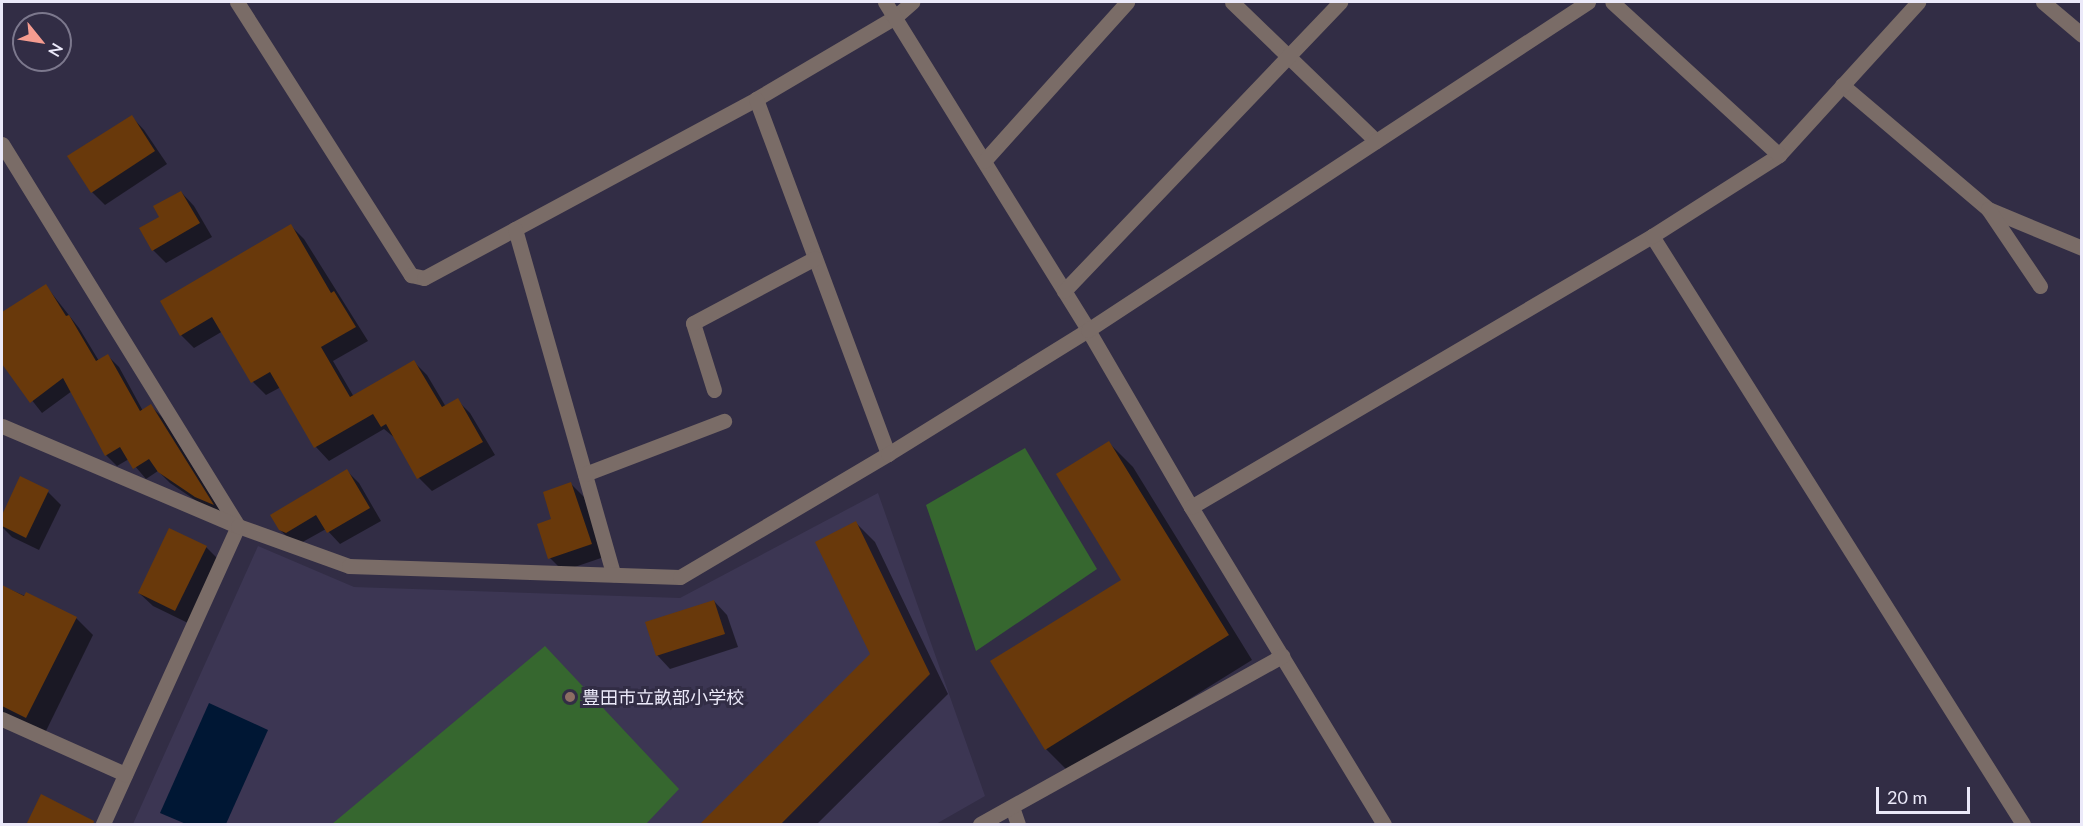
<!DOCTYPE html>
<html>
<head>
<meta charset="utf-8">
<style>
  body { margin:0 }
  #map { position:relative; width:2083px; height:826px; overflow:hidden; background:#322d45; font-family:Lato,"Noto Sans JP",sans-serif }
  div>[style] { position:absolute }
  .built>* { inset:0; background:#3c3653 }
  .green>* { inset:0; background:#36672f }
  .water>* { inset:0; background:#001734 }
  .shadow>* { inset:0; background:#0007 }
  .building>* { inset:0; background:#69390b }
  .street>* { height:15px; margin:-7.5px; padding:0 7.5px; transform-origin:7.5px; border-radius:7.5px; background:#7a6c67 }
  .dots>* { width:16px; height:16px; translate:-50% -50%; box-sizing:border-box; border:3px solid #322d45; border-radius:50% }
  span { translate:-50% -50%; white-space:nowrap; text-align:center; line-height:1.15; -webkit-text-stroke:6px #322d45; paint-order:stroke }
  .poi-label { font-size:18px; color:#ebe9f9 }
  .left { translate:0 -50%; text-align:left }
  .frame { position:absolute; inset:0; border:3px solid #ebe9f9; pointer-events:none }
  .north { position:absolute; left:12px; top:12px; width:60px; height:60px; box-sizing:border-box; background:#322d45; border:2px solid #7c788d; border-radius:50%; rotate:120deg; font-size:16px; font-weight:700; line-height:24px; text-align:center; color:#ebe9f9 }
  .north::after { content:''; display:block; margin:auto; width:21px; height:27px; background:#f59c90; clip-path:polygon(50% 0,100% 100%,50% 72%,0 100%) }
  .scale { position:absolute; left:1876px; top:787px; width:94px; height:27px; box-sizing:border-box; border:3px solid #ebe9f9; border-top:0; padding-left:8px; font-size:18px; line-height:21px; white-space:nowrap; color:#ebe9f9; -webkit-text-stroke:4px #322d45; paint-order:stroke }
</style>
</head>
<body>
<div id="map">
  <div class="built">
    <div style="clip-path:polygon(878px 493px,985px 796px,936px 824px,133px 824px,258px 546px,354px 587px,680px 598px)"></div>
  </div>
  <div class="green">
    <div style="clip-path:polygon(1025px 448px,1097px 569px,976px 651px,926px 505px)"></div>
    <div style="clip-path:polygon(545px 646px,679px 789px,646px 824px,332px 824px)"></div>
  </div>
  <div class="water">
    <div style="clip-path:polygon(209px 703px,268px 730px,226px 824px,186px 824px,160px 813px)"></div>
  </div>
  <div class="shadow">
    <div style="clip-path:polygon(131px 116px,144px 130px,167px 164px,105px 205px,92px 192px)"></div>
    <div style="clip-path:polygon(181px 192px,194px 206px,212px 237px,166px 263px,153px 250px,161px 217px)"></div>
    <div style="clip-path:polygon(291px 226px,304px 239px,368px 341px,333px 361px,354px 397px,414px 362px,427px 375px,446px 407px,457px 400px,470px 413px,495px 455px,432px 491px,419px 478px,396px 439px,384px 429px,329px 461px,316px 447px,281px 387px,266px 395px,253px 382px,223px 331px,194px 348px,181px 335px)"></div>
    <div style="clip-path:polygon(46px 286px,79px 328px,99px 361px,108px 356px,119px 367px,143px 411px,151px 406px,162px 417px,222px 514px,207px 508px,170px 483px,158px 471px,146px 479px,129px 459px,117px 466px,106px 455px,72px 391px,42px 413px,4px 365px,2px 366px,2px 313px)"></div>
    <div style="clip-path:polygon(1109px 443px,1133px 467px,1252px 660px,1070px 773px,1046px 749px,1124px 580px)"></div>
    <div style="clip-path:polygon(347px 471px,359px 483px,381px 521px,340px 544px,326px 529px,299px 544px,293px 542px,280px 530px)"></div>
    <div style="clip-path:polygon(21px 478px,48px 492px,61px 505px,39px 550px,12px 537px,2px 527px,2px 518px)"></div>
    <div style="clip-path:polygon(571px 484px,584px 497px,604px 557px,563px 571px,550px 558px,553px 520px)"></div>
    <div style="clip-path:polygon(856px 523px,875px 542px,948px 694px,817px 824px,701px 824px,871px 655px)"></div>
    <div style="clip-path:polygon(206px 547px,219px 560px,188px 623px,153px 606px,139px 593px)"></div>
    <div style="clip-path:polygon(2px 586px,76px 618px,93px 635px,44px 735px,2px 714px)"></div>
    <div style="clip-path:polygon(714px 601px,727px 615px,738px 647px,670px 669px,657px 655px)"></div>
  </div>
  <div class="building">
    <div style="clip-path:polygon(132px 115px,155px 151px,91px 193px,67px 156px)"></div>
    <div style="clip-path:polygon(181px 191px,200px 223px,152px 251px,139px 228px,159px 217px,153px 206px)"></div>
    <div style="clip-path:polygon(291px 224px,331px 293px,334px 291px,356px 327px,321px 347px,350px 397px,414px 360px,442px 407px,458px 398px,483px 442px,417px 479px,386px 424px,381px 427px,373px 414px,314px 448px,270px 372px,251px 383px,212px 317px,180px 336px,160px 301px)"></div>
    <div style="clip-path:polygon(46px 284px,66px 316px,69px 315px,96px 361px,108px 354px,140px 411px,151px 404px,214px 505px,195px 497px,158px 472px,149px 459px,133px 469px,120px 447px,105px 456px,63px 378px,30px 403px,2px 364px,2px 312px)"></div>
    <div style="clip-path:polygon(1109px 441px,1229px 635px,1045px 750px,990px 661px,1121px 580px,1056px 474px)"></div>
    <div style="clip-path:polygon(347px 469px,370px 508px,327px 533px,316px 515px,286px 533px,279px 530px,270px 515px)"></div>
    <div style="clip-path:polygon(20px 476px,49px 490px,26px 538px,2px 526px,2px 515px)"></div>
    <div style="clip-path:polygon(571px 482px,592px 544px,548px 559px,537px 524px,551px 519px,543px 492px)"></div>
    <div style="clip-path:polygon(856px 521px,930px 674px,780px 825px,699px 825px,870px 654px,815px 542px)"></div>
    <div style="clip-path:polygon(169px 528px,207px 546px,175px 611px,138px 593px)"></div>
    <div style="clip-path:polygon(2px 585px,24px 596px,26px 592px,77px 617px,26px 718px,2px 706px)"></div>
    <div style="clip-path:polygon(714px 600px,725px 634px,656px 656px,645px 622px)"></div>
    <div style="clip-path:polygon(41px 794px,94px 821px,93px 825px,26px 825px)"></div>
  </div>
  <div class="street">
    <div style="left:237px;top:2px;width:324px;rotate:57.5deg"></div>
    <div style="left:411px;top:275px;width:13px;rotate:13deg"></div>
    <div style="left:424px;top:278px;width:377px;rotate:-28.3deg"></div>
    <div style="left:756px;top:99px;width:161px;rotate:-30.5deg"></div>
    <div style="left:895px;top:17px;width:23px;rotate:-41deg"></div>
    <div style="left:885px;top:2px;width:386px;rotate:58.2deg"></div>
    <div style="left:1088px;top:330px;width:205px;rotate:59.8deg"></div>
    <div style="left:1191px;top:507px;width:371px;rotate:58.7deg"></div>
    <div style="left:1232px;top:2px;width:200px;rotate:44deg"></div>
    <div style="left:2043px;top:2px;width:51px;rotate:40.2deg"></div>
    <div style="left:1842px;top:85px;width:192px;rotate:40.3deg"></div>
    <div style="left:1988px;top:209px;width:102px;rotate:22.5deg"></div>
    <div style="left:756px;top:99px;width:379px;rotate:69.6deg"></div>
    <div style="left:2px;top:144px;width:449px;rotate:58.3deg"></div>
    <div style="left:238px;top:526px;width:327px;rotate:114.4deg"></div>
    <div style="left:1779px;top:155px;width:207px;rotate:-47.7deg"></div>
    <div style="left:984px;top:161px;width:214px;rotate:-48deg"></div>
    <div style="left:1988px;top:209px;width:93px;rotate:56deg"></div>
    <div style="left:515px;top:229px;width:359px;rotate:74.1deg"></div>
    <div style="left:1652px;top:236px;width:695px;rotate:57.75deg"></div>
    <div style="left:1064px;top:291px;width:400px;rotate:-46.3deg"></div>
    <div style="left:714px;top:390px;width:70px;rotate:-107.4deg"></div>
    <div style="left:693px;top:323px;width:138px;rotate:-28deg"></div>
    <div style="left:2px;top:426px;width:256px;rotate:23deg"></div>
    <div style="left:238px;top:526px;width:118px;rotate:19.8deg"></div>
    <div style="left:349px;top:566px;width:331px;rotate:1.9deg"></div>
    <div style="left:680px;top:577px;width:242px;rotate:-30.6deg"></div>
    <div style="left:888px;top:454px;width:235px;rotate:-31.8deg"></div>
    <div style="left:1088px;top:330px;width:598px;rotate:-33.26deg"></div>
    <div style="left:585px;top:474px;width:149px;rotate:-20.9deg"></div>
    <div style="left:1191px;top:507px;width:535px;rotate:-30.45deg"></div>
    <div style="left:1652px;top:236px;width:151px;rotate:-32.5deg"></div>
    <div style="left:1779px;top:155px;width:226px;rotate:-137.5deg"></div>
    <div style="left:2px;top:719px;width:135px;rotate:24.1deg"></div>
    <div style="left:1012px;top:807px;width:18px;rotate:71deg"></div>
    <div style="left:980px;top:824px;width:346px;rotate:-29.1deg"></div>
  </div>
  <div class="dots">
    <div style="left:570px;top:697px;background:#8d6e63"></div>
  </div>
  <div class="poi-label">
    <span class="left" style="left:582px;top:697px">豊田市立畝部小学校</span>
  </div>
  <div class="frame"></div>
  <div class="north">N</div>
  <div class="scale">20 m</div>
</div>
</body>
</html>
